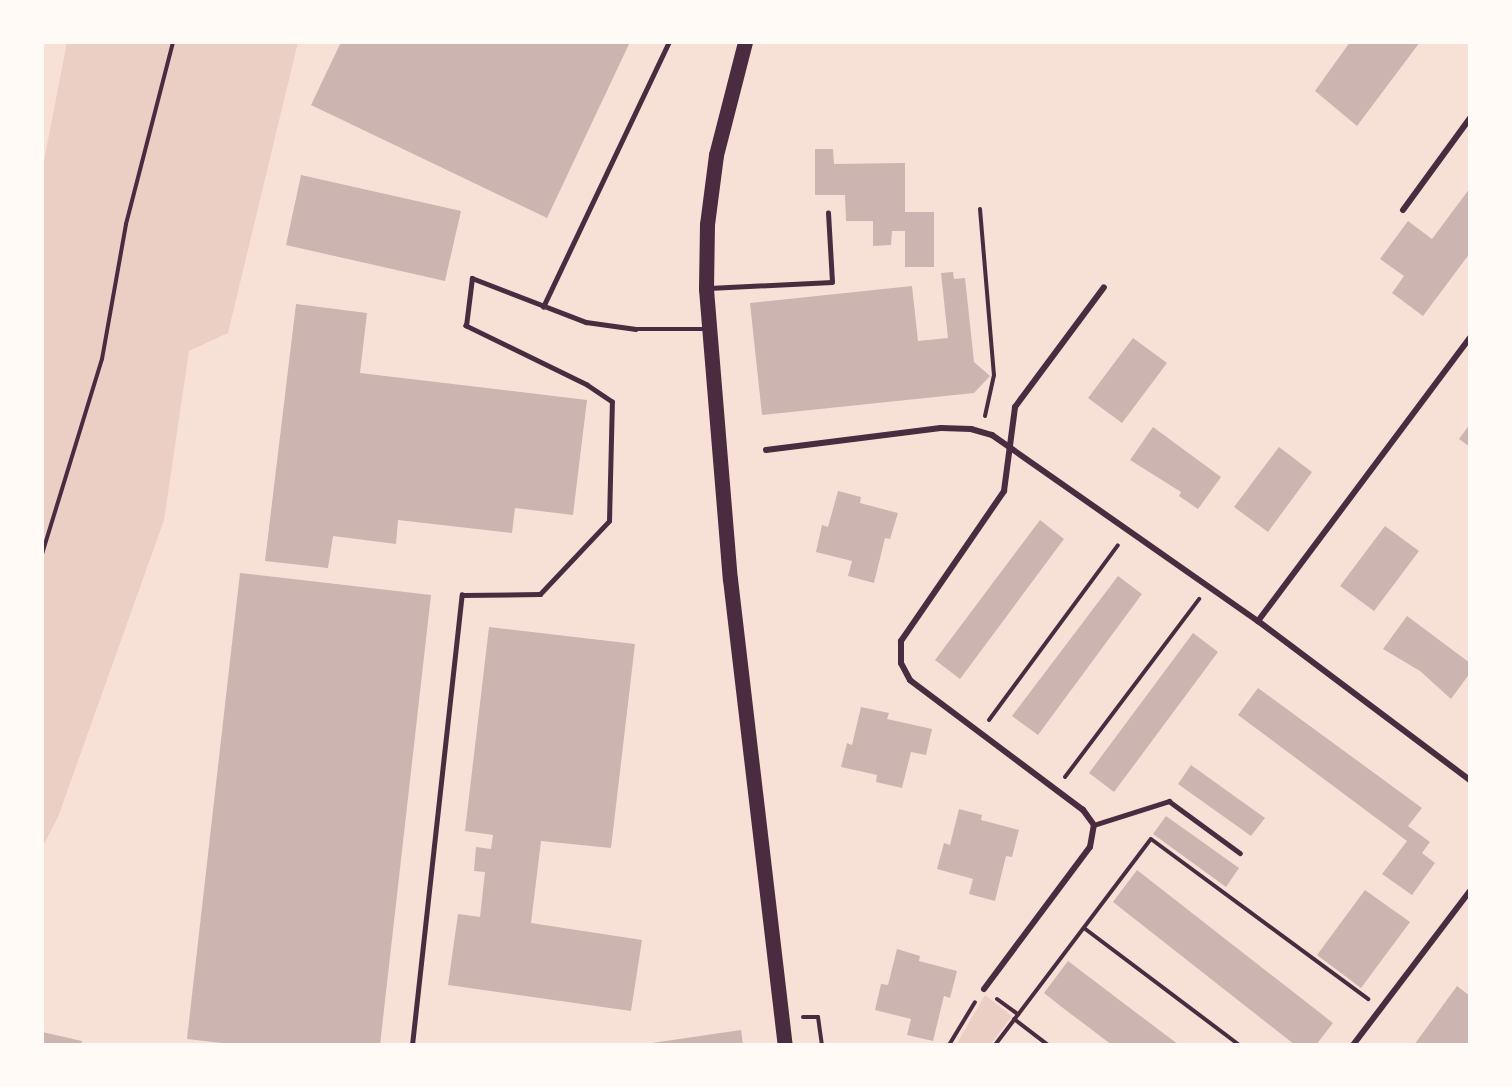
<!DOCTYPE html>
<html>
<head>
<meta charset="utf-8">
<style>
  body { margin:0 }
  #map { position:relative; width:1512px; height:1087px; overflow:hidden; background:#f7e1d7; font-family:"Fira Sans Condensed",sans-serif }
  div>[style] { position:absolute }
  .green>* { inset:0; background:#ebcfc5 }
  .building>* { inset:0; background:#ccb4b1 }
  .path>* { height:4px; margin:-2px; padding:0 2px; transform-origin:2px; border-radius:2px; background:#4a2c40 }
  .service>* { height:4.5px; margin:-2.25px; padding:0 2.25px; transform-origin:2.25px; border-radius:2.25px; background:#4a2c40 }
  .minor>* { height:6px; margin:-3px; padding:0 3px; transform-origin:3px; border-radius:3px; background:#4a2c40 }
  .primary>* { height:15px; margin:-7.5px; padding:0 7.5px; transform-origin:7.5px; border-radius:7.5px; background:#4a2c40 }
  span { translate:-50% -50%; white-space:nowrap; text-align:center; line-height:1.15; -webkit-text-stroke:5px #fffaf5; paint-order:stroke }
  .frame { position:absolute; inset:0; border:44px solid #fffaf5; pointer-events:none }
</style>
</head>
<body>
<div id="map">
  <div class="green">
    <div style="clip-path:polygon(67px 42px,298px 42px,228px 333px,189px 351px,164px 520px,58px 817px,42px 848px,42px 171px)"></div>
    <div style="clip-path:polygon(985px 995px,1012px 1016px,990px 1045px,956px 1045px)"></div>
  </div>
  <div class="building">
    <div style="clip-path:polygon(341px 42px,630px 42px,547px 218px,311px 105px)"></div>
    <div style="clip-path:polygon(1350px 42px,1420px 42px,1357px 126px,1315px 91px)"></div>
    <div style="clip-path:polygon(815px 149px,833px 149px,834px 164px,905px 163px,905px 212px,934px 212px,934px 267px,905px 267px,905px 231px,892px 231px,891px 245px,873px 246px,873px 221px,846px 221px,845px 195px,815px 195px)"></div>
    <div style="clip-path:polygon(301px 175px,461px 211px,445px 281px,286px 245px)"></div>
    <div style="clip-path:polygon(1470px 188px,1470px 253px,1423px 316px,1392px 293px,1404px 276px,1380px 259px,1408px 221px,1432px 239px)"></div>
    <div style="clip-path:polygon(953px 272px,954px 279px,965px 278px,974px 362px,990px 376px,974px 393px,762px 415px,750px 303px,912px 286px,918px 341px,948px 338px,941px 273px)"></div>
    <div style="clip-path:polygon(296px 304px,367px 313px,360px 373px,587px 400px,573px 515px,515px 508px,512px 533px,398px 520px,396px 544px,333px 536px,328px 568px,265px 561px)"></div>
    <div style="clip-path:polygon(1133px 338px,1167px 363px,1122px 423px,1088px 398px)"></div>
    <div style="clip-path:polygon(1470px 424px,1470px 447px,1459px 439px)"></div>
    <div style="clip-path:polygon(1153px 427px,1221px 477px,1198px 509px,1179px 496px,1181px 492px,1130px 460px)"></div>
    <div style="clip-path:polygon(1279px 447px,1312px 472px,1268px 532px,1234px 507px)"></div>
    <div style="clip-path:polygon(838px 491px,861px 497px,860px 503px,898px 513px,890px 539px,885px 538px,874px 583px,848px 576px,852px 561px,816px 552px,822px 525px,828px 527px)"></div>
    <div style="clip-path:polygon(1040px 520px,1064px 539px,960px 679px,935px 660px)"></div>
    <div style="clip-path:polygon(1385px 526px,1419px 551px,1374px 611px,1340px 586px)"></div>
    <div style="clip-path:polygon(240px 573px,431px 595px,380px 1045px,239px 1045px,187px 1039px)"></div>
    <div style="clip-path:polygon(1118px 576px,1142px 594px,1038px 735px,1012px 716px)"></div>
    <div style="clip-path:polygon(1407px 616px,1470px 663px,1470px 673px,1451px 699px,1420px 671px,1383px 649px)"></div>
    <div style="clip-path:polygon(489px 627px,635px 644px,611px 848px,541px 841px,531px 923px,642px 940px,631px 1011px,448px 985px,458px 914px,480px 917px,485px 872px,474px 871px,476px 847px,491px 849px,493px 835px,465px 831px)"></div>
    <div style="clip-path:polygon(1193px 633px,1218px 652px,1114px 792px,1089px 773px)"></div>
    <div style="clip-path:polygon(1258px 688px,1422px 808px,1408px 826px,1430px 842px,1422px 853px,1435px 863px,1412px 895px,1382px 874px,1407px 841px,1238px 715px)"></div>
    <div style="clip-path:polygon(861px 707px,889px 713px,887px 719px,932px 729px,926px 755px,911px 752px,902px 788px,876px 782px,877px 775px,841px 767px,847px 743px,852px 745px)"></div>
    <div style="clip-path:polygon(1191px 765px,1265px 818px,1251px 836px,1178px 784px)"></div>
    <div style="clip-path:polygon(959px 809px,982px 815px,981px 820px,1019px 830px,1012px 857px,1006px 856px,995px 901px,969px 894px,973px 879px,937px 869px,944px 843px,950px 845px)"></div>
    <div style="clip-path:polygon(1166px 816px,1239px 868px,1226px 887px,1153px 834px)"></div>
    <div style="clip-path:polygon(1137px 870px,1333px 1023px,1316px 1045px,1295px 1045px,1113px 902px)"></div>
    <div style="clip-path:polygon(1365px 890px,1410px 922px,1361px 988px,1317px 955px)"></div>
    <div style="clip-path:polygon(897px 949px,920px 956px,919px 961px,957px 971px,950px 998px,944px 996px,933px 1041px,907px 1035px,911px 1019px,875px 1010px,881px 984px,888px 985px)"></div>
    <div style="clip-path:polygon(1068px 961px,1126px 1005px,1179px 1045px,1112px 1045px,1063px 1008px,1044px 993px)"></div>
    <div style="clip-path:polygon(1457px 986px,1470px 996px,1470px 1045px,1414px 1045px)"></div>
    <div style="clip-path:polygon(741px 1030px,743px 1045px,645px 1045px,645px 1044px)"></div>
    <div style="clip-path:polygon(42px 1032px,82px 1041px,81px 1045px,42px 1045px)"></div>
  </div>
  <div class="path">
    <div style="left:980px;top:209px;width:167px;rotate:85.2deg"></div>
    <div style="left:994px;top:375px;width:42px;rotate:102.4deg"></div>
    <div style="left:42px;top:554px;width:204px;rotate:-72.9deg"></div>
    <div style="left:102px;top:359px;width:137px;rotate:-79.9deg"></div>
    <div style="left:126px;top:224px;width:188px;rotate:-75.5deg"></div>
    <div style="left:989px;top:720px;width:217px;rotate:-53.6deg"></div>
    <div style="left:1065px;top:777px;width:223px;rotate:-53deg"></div>
    <div style="left:1084px;top:928px;width:194px;rotate:37deg"></div>
    <div style="left:997px;top:999px;width:26px;rotate:36deg"></div>
    <div style="left:803px;top:1017px;width:15px"></div>
    <div style="left:818px;top:1017px;width:28px;rotate:82deg"></div>
    <div style="left:1014px;top:1019px;width:43px;rotate:37.4deg"></div>
    <div style="left:949px;top:1045px;width:50px;rotate:-58.8deg"></div>
    <div style="left:995px;top:1045px;width:258px;rotate:-52.9deg"></div>
    <div style="left:1151px;top:839px;width:270px;rotate:36.4deg"></div>
  </div>
  <div class="service">
    <div style="left:709px;top:288px;width:123px;rotate:-2.8deg"></div>
    <div style="left:832px;top:282px;width:69px;rotate:-93.3deg"></div>
    <div style="left:543px;top:307px;width:293px;rotate:-64.6deg"></div>
    <div style="left:1094px;top:825px;width:79px;rotate:-17.7deg"></div>
    <div style="left:1169px;top:801px;width:88px;rotate:36.2deg"></div>
    <div style="left:412px;top:1045px;width:453px;rotate:-83.7deg"></div>
    <div style="left:462px;top:595px;width:78px;rotate:-0.7deg"></div>
    <div style="left:540px;top:594px;width:100px;rotate:-46.6deg"></div>
    <div style="left:609px;top:521px;width:119px;rotate:-88.6deg"></div>
    <div style="left:612px;top:402px;width:30px;rotate:-146deg"></div>
    <div style="left:587px;top:385px;width:135px;rotate:-154deg"></div>
    <div style="left:466px;top:326px;width:48px;rotate:-82.9deg"></div>
    <div style="left:472px;top:278px;width:122px;rotate:21.1deg"></div>
    <div style="left:586px;top:322px;width:50px;rotate:8deg"></div>
    <div style="left:636px;top:329px;width:71px"></div>
  </div>
  <div class="minor">
    <div style="left:1403px;top:210px;width:114px;rotate:-53.9deg"></div>
    <div style="left:766px;top:450px;width:176px;rotate:-7.2deg"></div>
    <div style="left:941px;top:428px;width:30px;rotate:2deg"></div>
    <div style="left:971px;top:429px;width:22px;rotate:16deg"></div>
    <div style="left:992px;top:435px;width:325px;rotate:35deg"></div>
    <div style="left:1258px;top:621px;width:265px;rotate:36.9deg"></div>
    <div style="left:1258px;top:621px;width:354px;rotate:-53.2deg"></div>
    <div style="left:984px;top:989px;width:177px;rotate:-53.3deg"></div>
    <div style="left:1090px;top:847px;width:22px;rotate:-80deg"></div>
    <div style="left:1094px;top:825px;width:19px;rotate:-126deg"></div>
    <div style="left:1083px;top:810px;width:216px;rotate:-143.1deg"></div>
    <div style="left:910px;top:680px;width:19px;rotate:-118deg"></div>
    <div style="left:901px;top:663px;width:22px;rotate:-90deg"></div>
    <div style="left:901px;top:641px;width:182px;rotate:-55.5deg"></div>
    <div style="left:1004px;top:491px;width:85px;rotate:-82.5deg"></div>
    <div style="left:1015px;top:407px;width:149px;rotate:-53.4deg"></div>
    <div style="left:1353px;top:1045px;width:193px;rotate:-52.8deg"></div>
  </div>
  <div class="primary">
    <div style="left:745px;top:42px;width:117px;rotate:104.4deg"></div>
    <div style="left:716px;top:155px;width:70px;rotate:97.4deg"></div>
    <div style="left:707px;top:224px;width:65px;rotate:90.9deg"></div>
    <div style="left:706px;top:289px;width:291px;rotate:85.3deg"></div>
    <div style="left:730px;top:579px;width:469px;rotate:83.3deg"></div>
  </div>
  <div class="frame"></div>
</div>
</body>
</html>
